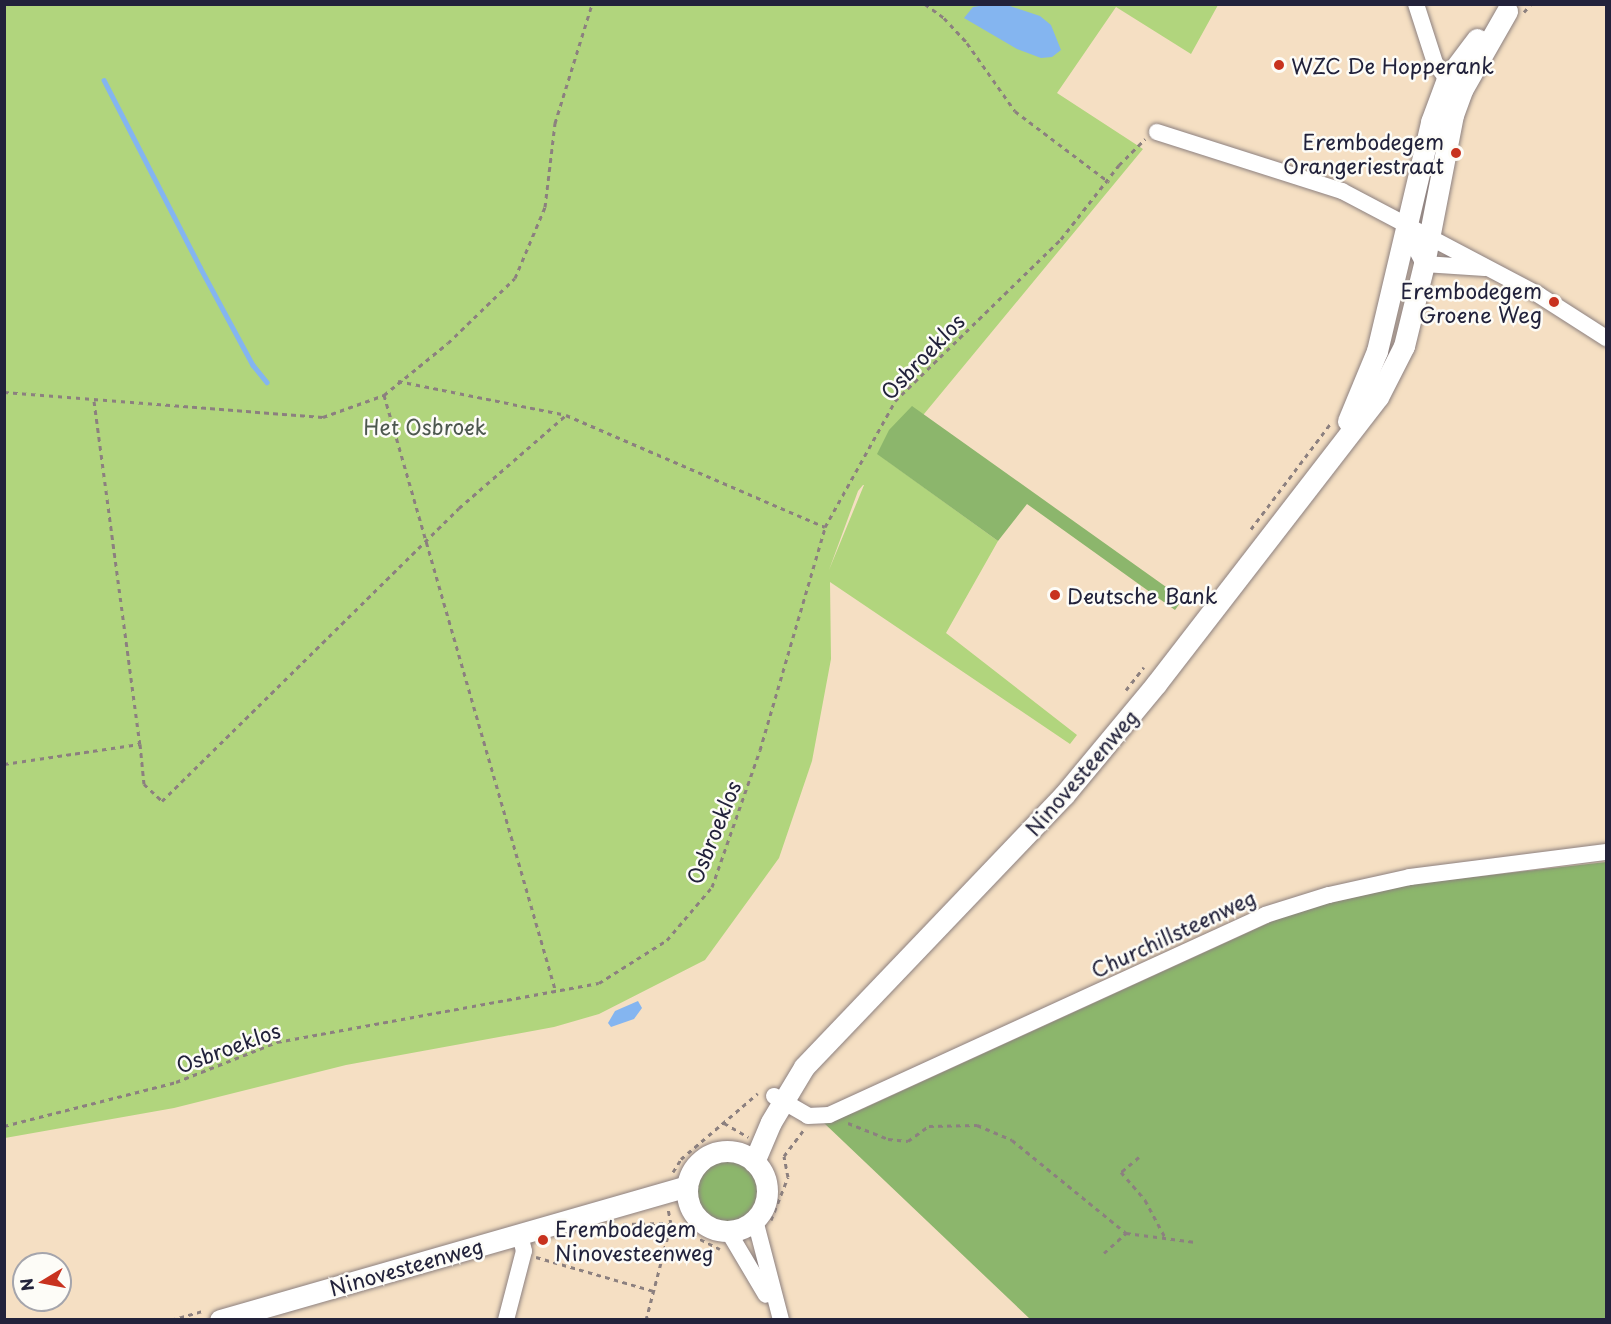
<!DOCTYPE html>
<html>
<head>
<meta charset="utf-8">
<style>
  body { margin:0 }
  #map { position:relative; width:1611px; height:1324px; overflow:hidden; background:#f5dfc3; font-family:"Playpen Sans",sans-serif }
  div>[style] { position:absolute }
  .green>* { inset:0; background:#b1d57d }
  .forest>* { inset:0; background:#8cb66c }
  .round { border-radius:50% }
  .water>* { inset:0; background:#84b5f0 }
  .stream>* { height:4.5px; margin:-2.25px; padding:0 2.25px; transform-origin:2.25px; border-radius:2.25px; background:#84b5f0 }
  .path>* { height:3px; margin-top:-1.5px; transform-origin:0; background:repeating-linear-gradient(90deg,#8c807f 0 4.5px,transparent 0 9px) }
  .roads { filter:drop-shadow(0 0 2px #8c807f) drop-shadow(0 0 2px #8c807f) }
  .minor>* { height:16px; margin:-8px; padding:0 8px; transform-origin:8px; border-radius:8px; background:#fff }
  .major>* { height:21px; margin:-10.5px; padding:0 10.5px; transform-origin:10.5px; border-radius:10.5px; background:#fff }
  .major>.ring { margin:-10.5px; padding:0; box-sizing:content-box; background:none; border:21px solid #fff; border-radius:50% }
  .dots>* { width:16px; height:16px; translate:-50% -50%; box-sizing:border-box; border:3px solid #fdfcf7; border-radius:50% }
  span { translate:-50% -50%; white-space:nowrap; text-align:center; line-height:1.15; -webkit-text-stroke:5px #fdfcf7; paint-order:stroke }
  .poi-label { font-size:21px; color:#22223b }
  .left { translate:0 -50%; text-align:left }
  .right { translate:-100% -50%; text-align:right }
  .street-label { font-size:21px; color:#22223b }
  .park-label { font-size:21px; color:#4d584f }
  .frame { position:absolute; inset:0; border:6px solid #22223b; pointer-events:none }
  .north { position:absolute; left:12px; top:1252px; width:60px; height:60px; box-sizing:border-box; background:#fdfcf7; border:2px solid #a5a5ac; border-radius:50%; rotate:260deg; font-size:16px; font-weight:700; line-height:24px; text-align:center; color:#22223b }
  .north::after { content:''; display:block; margin:auto; width:21px; height:27px; background:#c8321e; clip-path:polygon(50% 0,100% 100%,50% 72%,0 100%) }
</style>
</head>
<body>
<div id="map">
  <div class="green">
    <div style="clip-path:polygon(evenodd,5px 5px,1218px 5px,1191px 54px,1116px 7px,1057px 93px,1143px 149px,886px 460px,998px 541px,946px 633px,1077px 735px,1070px 744px,830px 582px,831px 659px,812px 761px,779px 858px,705px 960px,599px 1014px,554px 1027px,346px 1065px,174px 1108px,5px 1138px,5px 5px,863px 485px,864px 485px,829px 570px,858px 491px,863px 485px)"></div>
  </div>
  <div class="forest">
    <div style="clip-path:polygon(912px 406px,1183px 599px,1175px 610px,1027px 504px,998px 541px,877px 454px,889px 430px)"></div>
    <div style="clip-path:polygon(1606px 862px,1606px 1319px,1030px 1319px,824px 1123px,856px 1112px,1295px 911px,1412px 884px)"></div>
    <div class="round" style="left:695px;top:1160px;width:62px;height:62px"></div>
  </div>
  <div class="water">
    <div style="clip-path:polygon(985px 5px,1007px 5px,1040px 16px,1051px 25px,1061px 50px,1052px 57px,1041px 58px,1017px 49px,964px 18px,973px 7px)"></div>
    <div style="clip-path:polygon(638px 1001px,642px 1008px,634px 1019px,611px 1027px,608px 1023px,615px 1011px)"></div>
  </div>
  <div class="stream">
    <div style="left:104px;top:80px;width:210px;rotate:62.8deg"></div>
    <div style="left:200px;top:267px;width:111px;rotate:61.6deg"></div>
    <div style="left:253px;top:365px;width:22px;rotate:51deg"></div>
  </div>
  <div class="path">
    <div style="left:925px;top:4px;width:24px;rotate:36deg"></div>
    <div style="left:944px;top:18px;width:34px;rotate:47deg"></div>
    <div style="left:967px;top:43px;width:83px;rotate:54.8deg"></div>
    <div style="left:1015px;top:111px;width:118px;rotate:37.1deg"></div>
    <div style="left:1524px;top:12px;width:11px;rotate:-49deg"></div>
    <div style="left:398px;top:381px;width:171px;rotate:11.4deg"></div>
    <div style="left:4px;top:392px;width:320px;rotate:4.5deg"></div>
    <div style="left:323px;top:417px;width:65px;rotate:-19.8deg"></div>
    <div style="left:384px;top:395px;width:82px;rotate:-39.1deg"></div>
    <div style="left:448px;top:343px;width:93px;rotate:-44.1deg"></div>
    <div style="left:515px;top:278px;width:77px;rotate:-67.1deg"></div>
    <div style="left:545px;top:207px;width:85px;rotate:-83.2deg"></div>
    <div style="left:555px;top:123px;width:125px;rotate:-72.7deg"></div>
    <div style="left:384px;top:395px;width:618px;rotate:73.94deg"></div>
    <div style="left:94px;top:401px;width:346px;rotate:82.4deg"></div>
    <div style="left:1251px;top:529px;width:131px;rotate:-53deg"></div>
    <div style="left:1126px;top:690px;width:29px;rotate:-52deg"></div>
    <div style="left:4px;top:764px;width:137px;rotate:-8.4deg"></div>
    <div style="left:140px;top:744px;width:40px;rotate:84.3deg"></div>
    <div style="left:144px;top:784px;width:25px;rotate:43deg"></div>
    <div style="left:162px;top:801px;width:417px;rotate:-44.6deg"></div>
    <div style="left:459px;top:508px;width:142px;rotate:-41deg"></div>
    <div style="left:566px;top:415px;width:282px;rotate:23.4deg"></div>
    <div style="left:724px;top:1123px;width:28px;rotate:30deg"></div>
    <div style="left:848px;top:1123px;width:43px;rotate:21.8deg"></div>
    <div style="left:888px;top:1139px;width:20px;rotate:6deg"></div>
    <div style="left:908px;top:1141px;width:26px;rotate:-36deg"></div>
    <div style="left:929px;top:1126px;width:48px;rotate:-1.2deg"></div>
    <div style="left:977px;top:1125px;width:38px;rotate:23deg"></div>
    <div style="left:1012px;top:1140px;width:147px;rotate:39.2deg"></div>
    <div style="left:1126px;top:1233px;width:70px;rotate:7.4deg"></div>
    <div style="left:4px;top:1126px;width:178px;rotate:-14.3deg"></div>
    <div style="left:176px;top:1082px;width:109px;rotate:-21.6deg"></div>
    <div style="left:277px;top:1042px;width:327px;rotate:-10.4deg"></div>
    <div style="left:599px;top:983px;width:80px;rotate:-32.3deg"></div>
    <div style="left:667px;top:940px;width:70px;rotate:-49.7deg"></div>
    <div style="left:712px;top:887px;width:145px;rotate:-70.7deg"></div>
    <div style="left:760px;top:750px;width:232px;rotate:-73.7deg"></div>
    <div style="left:825px;top:527px;width:144px;rotate:-60.9deg"></div>
    <div style="left:895px;top:401px;width:232px;rotate:-44.3deg"></div>
    <div style="left:1061px;top:239px;width:94px;rotate:-51.9deg"></div>
    <div style="left:1119px;top:165px;width:37px;rotate:-45deg"></div>
    <div style="left:1139px;top:1157px;width:23px;rotate:140deg"></div>
    <div style="left:1121px;top:1172px;width:37px;rotate:49deg"></div>
    <div style="left:1145px;top:1200px;width:44px;rotate:61.7deg"></div>
    <div style="left:673px;top:1172px;width:15px;rotate:-58deg"></div>
    <div style="left:681px;top:1159px;width:101px;rotate:-40.6deg"></div>
    <div style="left:771px;top:1220px;width:46px;rotate:-68.4deg"></div>
    <div style="left:788px;top:1177px;width:21px;rotate:-101deg"></div>
    <div style="left:784px;top:1156px;width:34px;rotate:-53deg"></div>
    <div style="left:623px;top:1224px;width:45px;rotate:-1.3deg"></div>
    <div style="left:668px;top:1223px;width:58px;rotate:26.6deg"></div>
    <div style="left:1104px;top:1253px;width:30px;rotate:-42deg"></div>
    <div style="left:536px;top:1257px;width:123px;rotate:16.1deg"></div>
    <div style="left:171px;top:1320px;width:35px;rotate:-16deg"></div>
    <div style="left:646px;top:1320px;width:99px;rotate:-75.4deg"></div>
    <div style="left:671px;top:1224px;width:16px;rotate:-101deg"></div>
  </div>
  <div class="roads">
    <div class="minor">
      <div style="left:1416px;top:4px;width:62px;rotate:72.1deg"></div>
      <div style="left:1435px;top:63px;width:20px;rotate:53deg"></div>
      <div style="left:1157px;top:132px;width:194px;rotate:17.7deg"></div>
      <div style="left:1342px;top:191px;width:223px;rotate:27.8deg"></div>
      <div style="left:1539px;top:295px;width:80px;rotate:32.7deg"></div>
      <div style="left:1404px;top:226px;width:43px;rotate:62.2deg"></div>
      <div style="left:1424px;top:264px;width:61px;rotate:3.8deg"></div>
      <div style="left:774px;top:1096px;width:39px;rotate:30deg"></div>
      <div style="left:808px;top:1116px;width:21px;rotate:-3deg"></div>
      <div style="left:829px;top:1115px;width:480px;rotate:-24.6deg"></div>
      <div style="left:1265px;top:915px;width:67px;rotate:-17.4deg"></div>
      <div style="left:1329px;top:895px;width:83px;rotate:-12.5deg"></div>
      <div style="left:1410px;top:877px;width:198px;rotate:-7.3deg"></div>
      <div style="left:755px;top:1220px;width:103px;rotate:75.4deg"></div>
      <div style="left:728px;top:1231px;width:74px;rotate:59.3deg"></div>
      <div style="left:506px;top:1320px;width:71px;rotate:-75.4deg"></div>
      <div style="left:524px;top:1251px;width:16px;rotate:-104deg"></div>
    </div>
    <div class="major">
      <div style="left:1348px;top:421px;width:76px;rotate:-67.5deg"></div>
      <div style="left:1377px;top:351px;width:235px;rotate:-76.7deg"></div>
      <div style="left:1431px;top:122px;width:46px;rotate:-69.6deg"></div>
      <div style="left:1447px;top:79px;width:50px;rotate:-53.1deg"></div>
      <div class="ring" style="left:687px;top:1151px;width:59px;height:59px"></div>
      <div style="left:754px;top:1162px;width:43px;rotate:-67deg"></div>
      <div style="left:771px;top:1122px;width:64px;rotate:-59deg"></div>
      <div style="left:804px;top:1067px;width:376px;rotate:-46.3deg"></div>
      <div style="left:1064px;top:795px;width:144px;rotate:-50.3deg"></div>
      <div style="left:1156px;top:684px;width:363px;rotate:-52.3deg"></div>
      <div style="left:1378px;top:397px;width:57px;rotate:-63deg"></div>
      <div style="left:1404px;top:346px;width:84px;rotate:-76.3deg"></div>
      <div style="left:1424px;top:264px;width:152px;rotate:-79deg"></div>
      <div style="left:1453px;top:115px;width:27px;rotate:-70deg"></div>
      <div style="left:1462px;top:90px;width:91px;rotate:-60.3deg"></div>
      <div style="left:220px;top:1320px;width:486px;rotate:-16deg"></div>
    </div>
  </div>
  <div class="dots">
    <div style="left:1279px;top:65px;background:#c8321e"></div>
    <div style="left:1456px;top:153px;background:#c8321e"></div>
    <div style="left:1554px;top:302px;background:#c8321e"></div>
    <div style="left:1055px;top:595px;background:#c8321e"></div>
    <div style="left:543px;top:1240px;background:#c8321e"></div>
  </div>
  <div class="poi-label">
    <span class="left" style="left:1291px;top:65px">WZC De Hopperank</span>
    <span class="right" style="left:1444px;top:153px">Erembodegem<br>Orangeriestraat</span>
    <span class="right" style="left:1542px;top:302px">Erembodegem<br>Groene Weg</span>
    <span class="left" style="left:1067px;top:595px">Deutsche Bank</span>
    <span class="left" style="left:555px;top:1240px">Erembodegem<br>Ninovesteenweg</span>
  </div>
  <div class="street-label">
    <span style="left:922px;top:356px;rotate:-46deg">Osbroeklos</span>
    <span style="left:1081px;top:772px;rotate:-49deg">Ninovesteenweg</span>
    <span style="left:713px;top:832px;rotate:-68deg">Osbroeklos</span>
    <span style="left:1173px;top:933px;rotate:-25deg">Churchillsteenweg</span>
    <span style="left:228px;top:1047px;rotate:-20deg">Osbroeklos</span>
    <span style="left:406px;top:1266px;rotate:-16deg">Ninovesteenweg</span>
  </div>
  <div class="park-label">
    <span style="left:425px;top:426px">Het Osbroek</span>
  </div>
  <div class="frame"></div>
  <div class="north">N</div>
</div>
</body>
</html>
